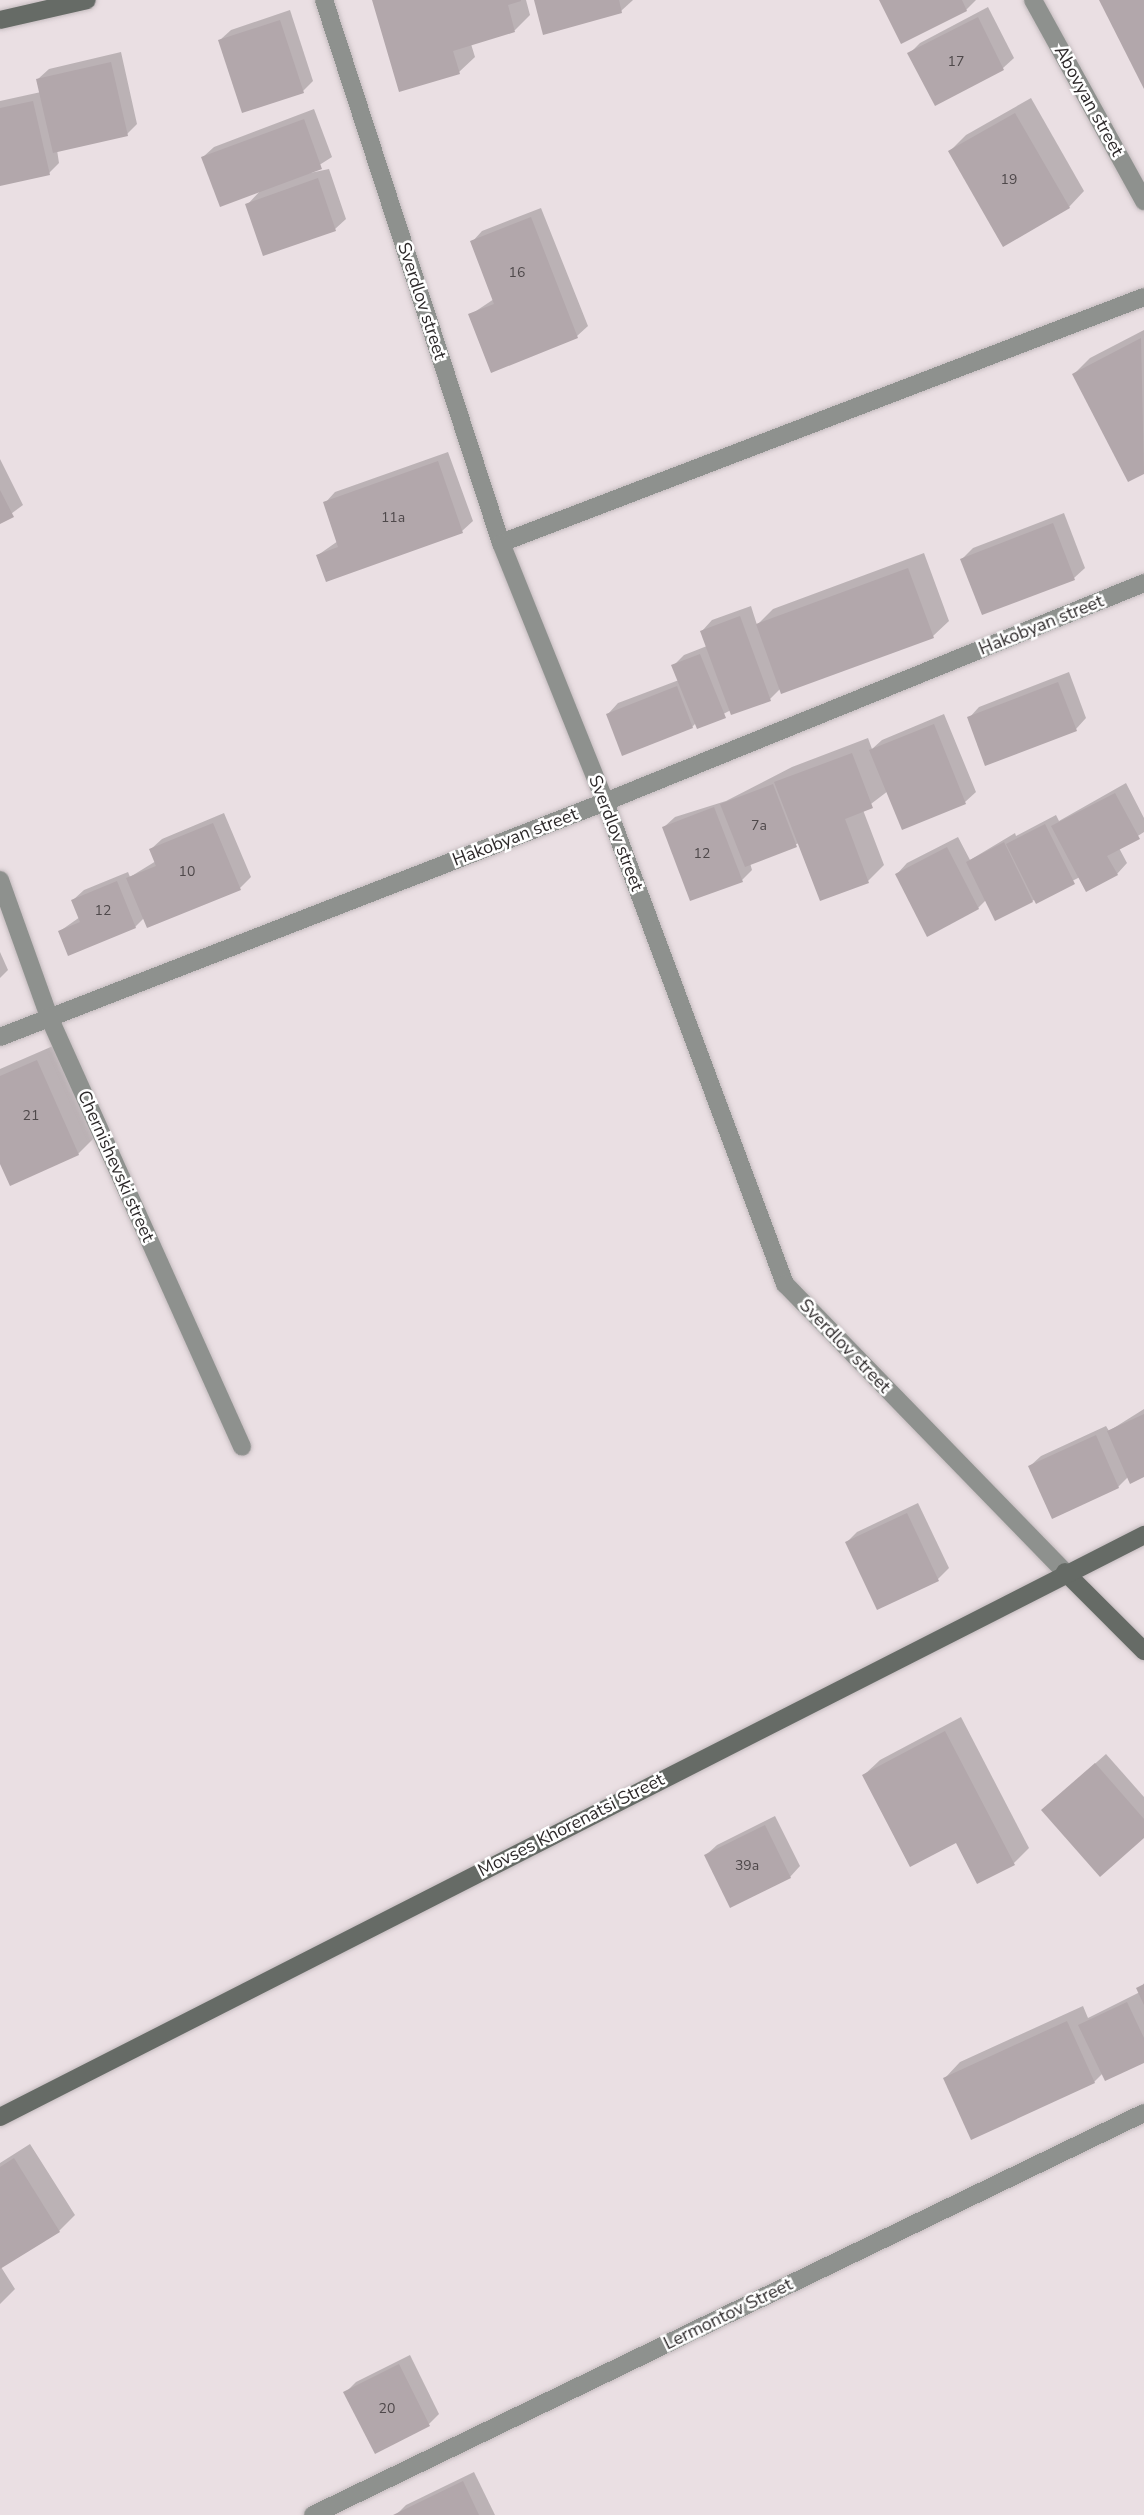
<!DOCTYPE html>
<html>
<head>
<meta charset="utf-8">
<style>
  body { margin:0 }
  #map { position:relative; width:1144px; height:2515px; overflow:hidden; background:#eadfe3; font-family:"Nunito Sans",sans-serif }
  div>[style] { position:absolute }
  .shadow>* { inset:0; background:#0003 }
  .building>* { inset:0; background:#b2a7ab }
  .roads { filter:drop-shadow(0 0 2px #c4bbbe) drop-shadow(0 0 2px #c4bbbe) }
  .lane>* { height:18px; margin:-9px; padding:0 9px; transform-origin:9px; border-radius:9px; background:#8e918e }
  .street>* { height:18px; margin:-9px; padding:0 9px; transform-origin:9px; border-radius:9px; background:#8e918e }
  .secondary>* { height:18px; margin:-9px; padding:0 9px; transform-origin:9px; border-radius:9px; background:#666b66 }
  span { translate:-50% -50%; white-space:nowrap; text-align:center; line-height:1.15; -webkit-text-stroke:5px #fff; paint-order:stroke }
  .number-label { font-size:14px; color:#4e484a }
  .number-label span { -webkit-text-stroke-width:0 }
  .street-label { font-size:18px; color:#2d292a }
</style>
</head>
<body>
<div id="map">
  <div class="shadow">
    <div style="clip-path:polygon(374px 0,526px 0,530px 15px,515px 30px,471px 44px,475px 57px,459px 72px)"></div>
    <div style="clip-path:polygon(536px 0,633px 0,621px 11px)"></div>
    <div style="clip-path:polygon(881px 0,976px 0,966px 10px)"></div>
    <div style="clip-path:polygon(988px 7px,1014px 58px,1003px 68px,935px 104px,909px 54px,920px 43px)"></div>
    <div style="clip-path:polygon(290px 10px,313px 81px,303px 91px,220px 40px,231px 30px)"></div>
    <div style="clip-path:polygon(121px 52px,137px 124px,127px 134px,57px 150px,59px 163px,49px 173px,0 184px,0 101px,41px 92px,38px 79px,49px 69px)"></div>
    <div style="clip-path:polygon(1031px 98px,1084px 191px,1069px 207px,950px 151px,966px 135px)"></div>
    <div style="clip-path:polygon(314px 109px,332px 157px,305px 174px,329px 169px,346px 219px,335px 229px,247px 205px,261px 190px,203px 157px,214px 147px)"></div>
    <div style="clip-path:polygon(541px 208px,588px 326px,577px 336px,470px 315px,494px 299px,472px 242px,482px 231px)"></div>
    <div style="clip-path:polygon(1144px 330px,1144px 472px,1129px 480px,1074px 374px,1090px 358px)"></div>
    <div style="clip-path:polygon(448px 452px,473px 521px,462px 531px,327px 580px,318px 555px,338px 541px,325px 503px,335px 492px)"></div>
    <div style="clip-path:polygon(0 459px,23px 505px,0 522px)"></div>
    <div style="clip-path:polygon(1064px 513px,1085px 568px,1074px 578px,962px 559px,973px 548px)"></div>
    <div style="clip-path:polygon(924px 553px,949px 621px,933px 636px,781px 688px,770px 699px,731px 710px,698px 727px,696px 723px,692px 727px,608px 714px,618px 703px,679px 680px,673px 666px,684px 655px,707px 646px,702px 631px,712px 620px,751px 606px,757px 625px,773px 609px)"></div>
    <div style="clip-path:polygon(1069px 672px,1086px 718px,1076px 729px,969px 718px,979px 707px)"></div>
    <div style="clip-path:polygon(944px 714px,976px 792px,965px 802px,903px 828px,888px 791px,863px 810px,884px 865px,868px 881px,799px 843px,750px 863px,752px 870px,742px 880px,664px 827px,675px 817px,726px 801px,792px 767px,868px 738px,872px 749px,882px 740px)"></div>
    <div style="clip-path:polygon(1126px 783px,1144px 818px,1144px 832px,1119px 848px,1127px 863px,1117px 874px,1080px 877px,1032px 901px,986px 900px,978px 908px,897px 874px,907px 863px,958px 837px,970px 860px,1015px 833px,1016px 836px,1056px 815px,1059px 821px)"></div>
    <div style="clip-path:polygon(224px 813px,251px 877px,240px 888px,144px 918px,135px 927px,60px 931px,80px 917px,73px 900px,84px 890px,128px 872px,130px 877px,156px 861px,151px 849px,162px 839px)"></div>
    <div style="clip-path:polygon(0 952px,8px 970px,0 978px)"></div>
    <div style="clip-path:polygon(53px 1046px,94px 1138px,78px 1154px,0 1160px,0 1069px)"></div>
    <div style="clip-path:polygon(1144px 1409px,1144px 1476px,1129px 1476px,1118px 1487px,1030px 1466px,1041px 1456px,1106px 1426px,1109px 1431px)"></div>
    <div style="clip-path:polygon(918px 1503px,949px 1568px,938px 1579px,877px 1608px,847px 1542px,857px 1532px)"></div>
    <div style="clip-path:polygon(961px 1717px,1029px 1848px,1014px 1863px,957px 1841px,864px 1775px,880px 1760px)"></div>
    <div style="clip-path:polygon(1106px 1754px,1144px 1797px,1144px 1836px,1054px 1800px)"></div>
    <div style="clip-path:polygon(775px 1816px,800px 1866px,790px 1877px,706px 1855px,717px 1845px)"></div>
    <div style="clip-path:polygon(1144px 1983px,1144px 2061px,1103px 2073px,1094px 2082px,945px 2078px,960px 2062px,1083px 2006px,1088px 2018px,1140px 1992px)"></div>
    <div style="clip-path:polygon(30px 2144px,75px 2215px,59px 2231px,1px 2267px,15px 2289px,0 2304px,0 2163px)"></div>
    <div style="clip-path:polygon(410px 2355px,439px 2414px,429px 2424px,345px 2393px,356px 2382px)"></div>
    <div style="clip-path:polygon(474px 2472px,495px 2515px,396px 2515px,406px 2505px)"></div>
  </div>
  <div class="building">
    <div style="clip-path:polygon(372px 0,521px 0,521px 1px,508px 5px,515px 32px,453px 51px,460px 74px,399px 92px)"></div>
    <div style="clip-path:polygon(534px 0,619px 0,622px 13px,543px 35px)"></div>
    <div style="clip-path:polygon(879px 0,962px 0,967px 11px,901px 44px)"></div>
    <div style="clip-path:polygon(1099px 0,1144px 0,1144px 89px)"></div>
    <div style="clip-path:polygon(978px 17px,1004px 70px,935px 106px,907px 53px)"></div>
    <div style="clip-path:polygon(280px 20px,304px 93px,242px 113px,218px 40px)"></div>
    <div style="clip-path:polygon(111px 62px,128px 136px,53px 153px,36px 79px)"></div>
    <div style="clip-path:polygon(33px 101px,50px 175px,0 186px,0 108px)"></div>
    <div style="clip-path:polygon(1015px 113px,1070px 208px,1003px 247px,948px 151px)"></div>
    <div style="clip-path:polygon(304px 119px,322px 169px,220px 207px,201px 157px)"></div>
    <div style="clip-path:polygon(318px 178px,336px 231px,263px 256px,245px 204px)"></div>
    <div style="clip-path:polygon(531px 217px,578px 338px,491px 373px,468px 314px,494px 304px,470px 241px)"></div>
    <div style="clip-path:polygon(1141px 338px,1144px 474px,1128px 482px,1072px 374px)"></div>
    <div style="clip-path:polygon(438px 461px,463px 533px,326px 582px,316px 555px,338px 547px,323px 502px)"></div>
    <div style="clip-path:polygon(0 490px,14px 517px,0 524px)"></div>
    <div style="clip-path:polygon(1053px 523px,1075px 580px,982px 615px,960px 559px)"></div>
    <div style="clip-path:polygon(908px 568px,934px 638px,781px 694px,756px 624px)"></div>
    <div style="clip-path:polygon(740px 616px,771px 701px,731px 715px,700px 631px)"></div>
    <div style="clip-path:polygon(700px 654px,726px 718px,697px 729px,671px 665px)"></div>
    <div style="clip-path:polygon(1058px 682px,1077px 731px,985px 766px,967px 717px)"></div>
    <div style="clip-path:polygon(677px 686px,693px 728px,622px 756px,606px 714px)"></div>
    <div style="clip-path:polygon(934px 724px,966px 804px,902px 830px,869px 750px)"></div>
    <div style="clip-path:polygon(852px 753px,873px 808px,845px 819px,869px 883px,820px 901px,774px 782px)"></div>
    <div style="clip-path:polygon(773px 784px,797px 847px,745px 867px,720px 804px)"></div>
    <div style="clip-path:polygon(1115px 793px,1140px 839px,1107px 856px,1118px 875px,1086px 892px,1051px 826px)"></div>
    <div style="clip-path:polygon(714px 807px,743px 882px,690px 901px,662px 827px)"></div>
    <div style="clip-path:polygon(213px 823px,241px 890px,147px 928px,126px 878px,156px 866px,149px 849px)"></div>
    <div style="clip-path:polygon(1045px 824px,1075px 884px,1036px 904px,1006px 844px)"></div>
    <div style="clip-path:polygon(1004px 842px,1033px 902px,995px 921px,966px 862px)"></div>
    <div style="clip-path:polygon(947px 847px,979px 909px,927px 937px,895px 874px)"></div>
    <div style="clip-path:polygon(117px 881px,136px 928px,68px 956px,58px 931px,80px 922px,71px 900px)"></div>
    <div style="clip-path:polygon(37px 1060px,79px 1155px,10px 1186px,0 1164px,0 1076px)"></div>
    <div style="clip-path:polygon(1144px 1414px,1144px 1477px,1130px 1484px,1107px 1431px)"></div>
    <div style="clip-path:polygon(1096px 1435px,1119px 1488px,1052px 1519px,1028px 1466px)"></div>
    <div style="clip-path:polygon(907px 1513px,939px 1581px,877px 1610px,845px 1542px)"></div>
    <div style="clip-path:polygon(945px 1731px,1015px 1865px,977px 1884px,956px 1843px,910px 1867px,862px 1775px)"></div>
    <div style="clip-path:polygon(1095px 1763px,1144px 1819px,1144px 1838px,1100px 1877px,1041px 1810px)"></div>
    <div style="clip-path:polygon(765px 1825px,791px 1878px,730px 1908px,704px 1855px)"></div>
    <div style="clip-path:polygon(1144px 1984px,1144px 2005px,1136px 1988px)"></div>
    <div style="clip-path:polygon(1127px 2002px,1144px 2038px,1144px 2063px,1105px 2081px,1078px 2025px)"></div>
    <div style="clip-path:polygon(1067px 2021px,1095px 2083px,971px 2140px,943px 2078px)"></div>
    <div style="clip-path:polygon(14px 2158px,60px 2232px,0 2269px,0 2167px)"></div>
    <div style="clip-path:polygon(399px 2364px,430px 2426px,375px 2454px,343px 2392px)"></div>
    <div style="clip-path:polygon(463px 2481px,479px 2515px,393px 2515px)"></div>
  </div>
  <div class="roads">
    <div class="lane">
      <div style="left:501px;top:543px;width:688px;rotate:-20.94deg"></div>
    </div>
    <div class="street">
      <div style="left:324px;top:0;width:571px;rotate:71.95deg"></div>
      <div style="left:501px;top:543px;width:279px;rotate:68.1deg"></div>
      <div style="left:605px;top:802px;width:515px;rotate:69.52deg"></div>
      <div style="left:785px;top:1284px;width:402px;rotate:45.8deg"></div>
      <div style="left:1033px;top:0;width:230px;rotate:61.1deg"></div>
      <div style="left:0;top:880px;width:145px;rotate:70.3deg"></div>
      <div style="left:49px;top:1017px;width:471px;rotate:65.8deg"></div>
      <div style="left:0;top:1037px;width:649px;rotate:-21.23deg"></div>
      <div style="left:605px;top:802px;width:582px;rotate:-22.11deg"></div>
      <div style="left:313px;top:2515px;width:923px;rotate:-25.82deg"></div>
    </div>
    <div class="secondary">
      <div style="left:0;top:20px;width:89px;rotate:-12.9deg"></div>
      <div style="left:1065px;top:1572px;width:112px;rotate:45deg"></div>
      <div style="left:0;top:2117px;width:1284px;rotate:-26.96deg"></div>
    </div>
  </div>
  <div class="number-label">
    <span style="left:956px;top:62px">17</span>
    <span style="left:1009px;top:180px">19</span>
    <span style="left:517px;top:273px">16</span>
    <span style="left:393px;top:518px">11a</span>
    <span style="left:759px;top:826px">7a</span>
    <span style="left:702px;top:854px">12</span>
    <span style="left:187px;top:872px">10</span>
    <span style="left:103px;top:911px">12</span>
    <span style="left:31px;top:1116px">21</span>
    <span style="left:747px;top:1866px">39a</span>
    <span style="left:387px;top:2409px">20</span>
  </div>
  <div class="street-label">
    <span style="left:1089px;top:101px;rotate:61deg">Abovyan street</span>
    <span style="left:422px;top:301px;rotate:72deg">Sverdlov street</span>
    <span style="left:1041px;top:625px;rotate:-22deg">Hakobyan street</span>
    <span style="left:616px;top:833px;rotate:69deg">Sverdlov street</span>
    <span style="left:515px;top:837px;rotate:-21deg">Hakobyan street</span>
    <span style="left:116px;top:1166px;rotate:66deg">Chernishevski street</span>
    <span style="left:845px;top:1346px;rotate:46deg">Sverdlov street</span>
    <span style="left:571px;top:1825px;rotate:-27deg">Movses Khorenatsi Street</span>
    <span style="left:728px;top:2314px;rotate:-26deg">Lermontov Street</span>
  </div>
</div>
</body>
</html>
